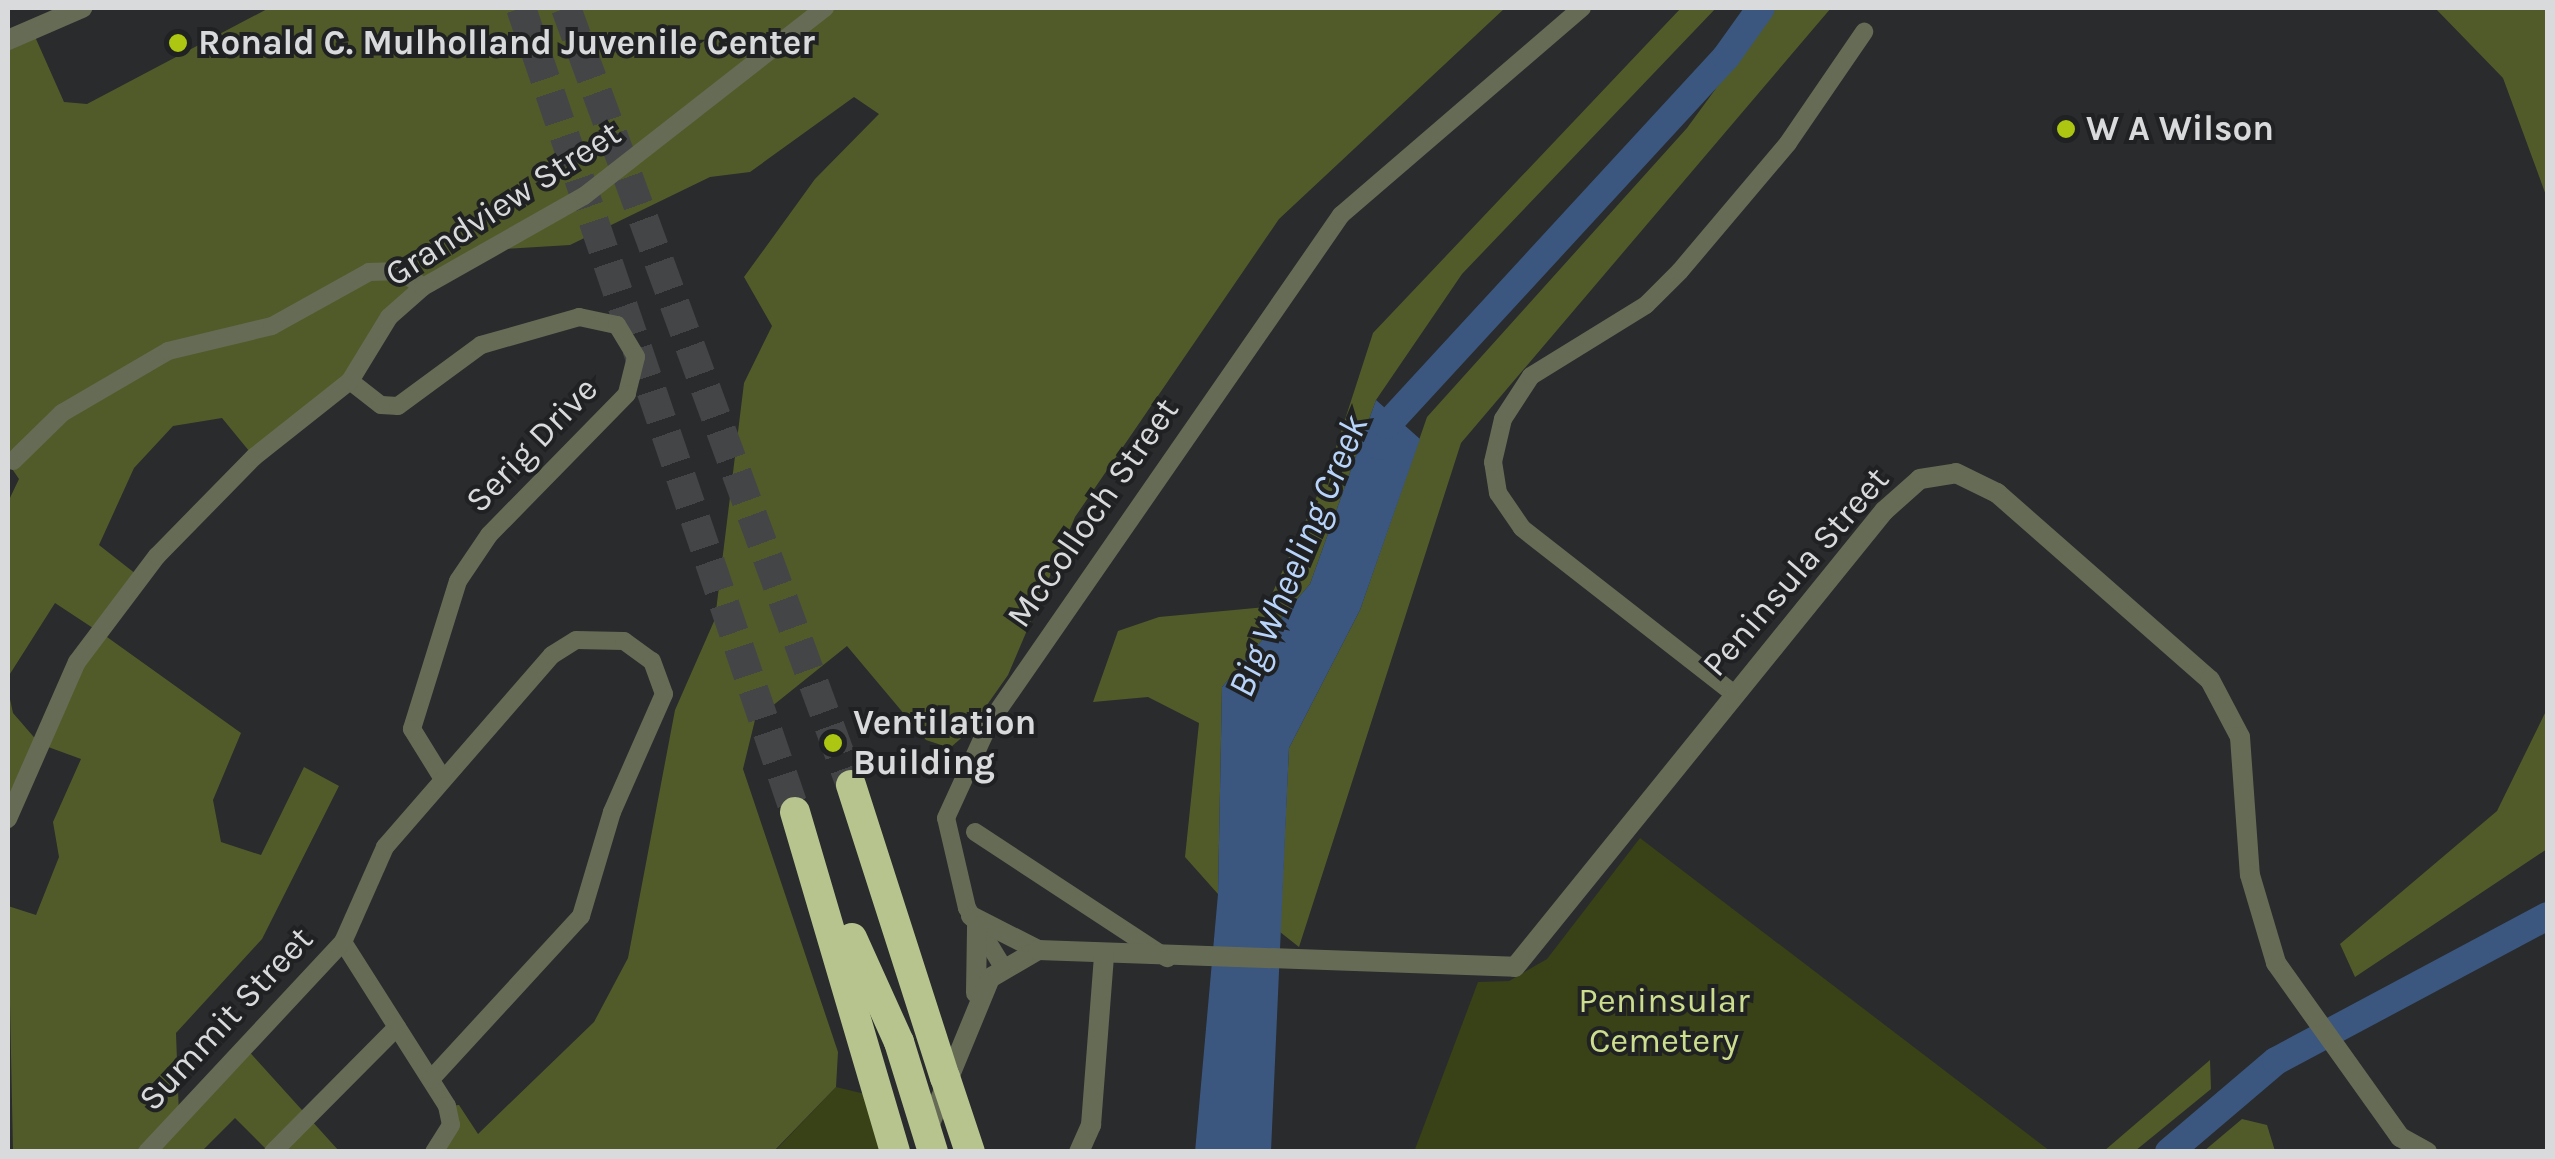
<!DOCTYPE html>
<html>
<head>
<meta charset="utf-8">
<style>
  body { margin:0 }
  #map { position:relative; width:2555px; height:1159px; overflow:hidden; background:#292b2d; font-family:Karla,sans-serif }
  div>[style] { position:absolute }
  .green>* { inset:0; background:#394117 }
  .forest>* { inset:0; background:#515b29 }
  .water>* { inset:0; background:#3b577f }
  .river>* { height:28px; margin:-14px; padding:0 14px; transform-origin:14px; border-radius:14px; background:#3b577f }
  .motorway-tunnel>* { height:30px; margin-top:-15px; transform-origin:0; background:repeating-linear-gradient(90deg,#434547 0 30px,transparent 0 45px) }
  .minor>* { height:18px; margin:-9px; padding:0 9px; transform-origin:9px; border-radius:9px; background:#666b55 }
  .tertiary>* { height:20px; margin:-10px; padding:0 10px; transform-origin:10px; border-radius:10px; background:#666b55 }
  .motorway>* { height:30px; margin:-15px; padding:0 15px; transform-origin:15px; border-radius:15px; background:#b7c48e }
  .motorway-bridge>* { height:30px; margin:-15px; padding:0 15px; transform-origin:15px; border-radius:15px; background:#b7c48e }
  .dots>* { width:28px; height:28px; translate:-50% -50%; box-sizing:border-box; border:5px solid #1f2123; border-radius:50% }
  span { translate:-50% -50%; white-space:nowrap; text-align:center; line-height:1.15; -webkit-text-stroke:8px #1f2123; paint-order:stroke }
  .poi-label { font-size:35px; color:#d9dadb; font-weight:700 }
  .left { translate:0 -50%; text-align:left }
  .street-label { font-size:35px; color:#d9dadb }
  .park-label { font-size:35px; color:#ccdd8e }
  .water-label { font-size:38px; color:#b8d4fb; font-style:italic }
  .frame { position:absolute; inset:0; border:10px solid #d9dadb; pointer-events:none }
</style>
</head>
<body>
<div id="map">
  <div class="green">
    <div style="clip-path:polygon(1640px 838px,2050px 1151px,1414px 1152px,1478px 982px,1509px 981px,1547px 959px)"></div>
    <div style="clip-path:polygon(836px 1087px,882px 1098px,895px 1152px,774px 1152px)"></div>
  </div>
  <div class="forest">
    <div style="clip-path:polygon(269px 8px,1505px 8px,1279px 219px,1075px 517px,1008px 675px,968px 732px,950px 748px,926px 740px,847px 646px,755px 720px,743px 769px,838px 1052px,836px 1087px,774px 1151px,434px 1151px,447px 1106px,459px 1105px,478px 1134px,594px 1022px,628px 958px,675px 710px,715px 619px,744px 383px,772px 326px,744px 277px,815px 179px,879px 114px,854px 97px,750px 172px,710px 177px,570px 245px,485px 250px,423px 287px,350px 381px,254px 457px,222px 418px,173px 426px,134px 468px,99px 545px,141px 578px,100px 632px,241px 733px,213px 800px,221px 842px,261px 855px,304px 767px,339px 786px,262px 939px,176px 1033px,179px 1116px,245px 1047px,339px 1151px,268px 1151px,235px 1118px,202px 1151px,13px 1151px,8px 906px,36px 915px,59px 857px,53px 822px,81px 759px,40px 744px,8px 818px,8px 690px,13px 713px,39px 743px,99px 632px,55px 603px,8px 677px,8px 502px,19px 479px,8px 463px,8px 40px,32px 30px,64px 102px,87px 104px)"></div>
    <div style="clip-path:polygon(1681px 8px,1716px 8px,1462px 274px,1376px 400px,1310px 584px,1222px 687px,1218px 894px,1185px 857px,1199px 723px,1148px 697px,1093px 702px,1118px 631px,1159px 617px,1266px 607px,1328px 472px,1373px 333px)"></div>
    <div style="clip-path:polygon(1775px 8px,1831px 8px,1461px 443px,1299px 947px,1280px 932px,1289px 748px,1360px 610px,1427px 417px,1687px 128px)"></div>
    <div style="clip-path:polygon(2435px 8px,2547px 8px,2547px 198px,2503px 78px)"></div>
    <div style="clip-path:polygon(2547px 709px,2547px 849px,2355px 977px,2340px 944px,2497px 811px)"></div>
    <div style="clip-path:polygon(2210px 1060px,2211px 1089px,2135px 1151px,2104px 1151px)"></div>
    <div style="clip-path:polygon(2242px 1119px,2267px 1125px,2275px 1151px,2204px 1151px)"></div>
  </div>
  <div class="water">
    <div style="clip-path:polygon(1376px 400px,1420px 439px,1360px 610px,1289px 748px,1271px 1151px,1195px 1152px,1218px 894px,1222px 687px,1310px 584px)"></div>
  </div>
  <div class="river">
    <div style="left:1379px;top:446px;width:22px;rotate:-69deg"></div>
    <div style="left:1387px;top:425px;width:500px;rotate:-47.35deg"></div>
    <div style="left:1726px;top:57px;width:60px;rotate:-54.5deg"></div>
    <div style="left:2169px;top:1152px;width:140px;rotate:-40.4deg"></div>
    <div style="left:2276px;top:1061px;width:308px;rotate:-28.1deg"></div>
  </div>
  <div class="motorway-tunnel">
    <div style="left:521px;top:8px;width:849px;rotate:71.18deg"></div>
    <div style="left:566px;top:8px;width:828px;rotate:69.86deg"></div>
  </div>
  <div class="minor">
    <div style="left:350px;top:381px;width:39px;rotate:38deg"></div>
    <div style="left:381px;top:405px;width:17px;rotate:3deg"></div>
    <div style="left:398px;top:406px;width:103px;rotate:-36.3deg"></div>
    <div style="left:481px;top:345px;width:102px;rotate:-15.9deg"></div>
    <div style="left:579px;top:317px;width:39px;rotate:12deg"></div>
    <div style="left:617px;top:325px;width:37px;rotate:59deg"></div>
    <div style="left:636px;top:357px;width:38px;rotate:104deg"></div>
    <div style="left:627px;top:394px;width:197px;rotate:134.4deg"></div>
    <div style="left:489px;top:535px;width:55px;rotate:124deg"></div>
    <div style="left:458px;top:581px;width:155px;rotate:107.3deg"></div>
    <div style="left:412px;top:729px;width:55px;rotate:58.3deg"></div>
    <div style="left:13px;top:461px;width:69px;rotate:-44.4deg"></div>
    <div style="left:62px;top:413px;width:123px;rotate:-30.3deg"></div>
    <div style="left:168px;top:351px;width:107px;rotate:-13.5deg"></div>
    <div style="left:272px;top:326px;width:111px;rotate:-29.1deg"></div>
    <div style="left:369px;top:272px;width:32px;rotate:-2deg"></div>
    <div style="left:401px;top:271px;width:27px;rotate:36deg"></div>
    <div style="left:1733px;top:693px;width:268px;rotate:-142deg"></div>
    <div style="left:1522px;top:528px;width:42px;rotate:-124.4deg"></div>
    <div style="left:1498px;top:493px;width:31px;rotate:-99deg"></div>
    <div style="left:1493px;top:462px;width:44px;rotate:-76.9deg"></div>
    <div style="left:1503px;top:419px;width:51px;rotate:-56.9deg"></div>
    <div style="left:1531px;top:376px;width:135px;rotate:-31.7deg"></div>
    <div style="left:1646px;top:305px;width:48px;rotate:-45deg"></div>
    <div style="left:1680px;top:271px;width:167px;rotate:-49.8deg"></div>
    <div style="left:1788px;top:143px;width:135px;rotate:-55.6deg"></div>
    <div style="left:8px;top:819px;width:171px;rotate:-66.3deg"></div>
    <div style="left:77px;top:662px;width:133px;rotate:-53deg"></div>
    <div style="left:157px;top:556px;width:139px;rotate:-45.6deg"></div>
    <div style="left:254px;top:457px;width:122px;rotate:-38.4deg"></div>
    <div style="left:350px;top:381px;width:75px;rotate:-58.6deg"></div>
    <div style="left:389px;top:317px;width:45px;rotate:-41.4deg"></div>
    <div style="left:423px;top:287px;width:185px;rotate:-29.5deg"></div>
    <div style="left:584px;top:196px;width:306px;rotate:-38deg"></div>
    <div style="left:975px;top:832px;width:230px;rotate:33.3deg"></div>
    <div style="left:343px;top:942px;width:194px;rotate:57.6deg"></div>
    <div style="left:447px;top:1106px;width:19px;rotate:78deg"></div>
    <div style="left:451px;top:1125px;width:32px;rotate:122deg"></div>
    <div style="left:1003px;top:967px;width:69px;rotate:-121.4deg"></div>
    <div style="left:967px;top:908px;width:92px;rotate:-103.1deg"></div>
    <div style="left:946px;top:818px;width:106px;rotate:-65.4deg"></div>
    <div style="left:990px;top:722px;width:617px;rotate:-55.3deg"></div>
    <div style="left:1341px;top:215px;width:318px;rotate:-40.7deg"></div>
    <div style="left:147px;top:1152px;width:287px;rotate:-47deg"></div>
    <div style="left:343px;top:942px;width:104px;rotate:-66.1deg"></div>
    <div style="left:385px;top:847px;width:254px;rotate:-49deg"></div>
    <div style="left:552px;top:655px;width:28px;rotate:-32deg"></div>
    <div style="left:576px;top:640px;width:48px;rotate:1.2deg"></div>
    <div style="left:624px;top:641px;width:34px;rotate:36deg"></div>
    <div style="left:652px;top:661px;width:35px;rotate:70deg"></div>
    <div style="left:664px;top:694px;width:129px;rotate:113.8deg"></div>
    <div style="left:612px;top:812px;width:109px;rotate:106.6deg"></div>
    <div style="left:581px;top:916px;width:222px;rotate:132.6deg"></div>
    <div style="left:273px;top:1152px;width:176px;rotate:-45.2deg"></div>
  </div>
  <div class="tertiary">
    <div style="left:8px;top:40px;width:81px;rotate:-23.4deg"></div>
    <div style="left:971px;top:916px;width:75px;rotate:26.9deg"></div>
    <div style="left:976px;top:993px;width:67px;rotate:-89.1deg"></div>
    <div style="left:927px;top:1131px;width:165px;rotate:-67.6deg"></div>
    <div style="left:990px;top:978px;width:56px;rotate:-30.3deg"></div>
    <div style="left:1038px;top:950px;width:477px;rotate:2deg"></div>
    <div style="left:1515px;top:967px;width:587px;rotate:-51.02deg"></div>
    <div style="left:1884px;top:511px;width:48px;rotate:-41.6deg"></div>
    <div style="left:1920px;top:479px;width:36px;rotate:-9deg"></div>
    <div style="left:1956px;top:473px;width:46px;rotate:26deg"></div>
    <div style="left:1997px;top:493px;width:283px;rotate:41.3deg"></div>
    <div style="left:2210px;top:680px;width:64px;rotate:62.2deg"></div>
    <div style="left:2240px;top:737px;width:138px;rotate:85.9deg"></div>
    <div style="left:2250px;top:875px;width:92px;rotate:73.5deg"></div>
    <div style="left:2276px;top:963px;width:214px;rotate:54.5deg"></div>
    <div style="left:2400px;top:1137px;width:31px;rotate:29deg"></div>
    <div style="left:1079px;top:1152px;width:30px;rotate:-66deg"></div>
    <div style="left:1091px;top:1125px;width:169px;rotate:-85.6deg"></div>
  </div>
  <div class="motorway">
    <div style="left:851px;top:785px;width:307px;rotate:72.2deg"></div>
    <div style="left:795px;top:812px;width:354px;rotate:73.6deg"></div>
    <div style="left:852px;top:938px;width:114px;rotate:65.7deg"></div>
  </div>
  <div class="motorway-bridge">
    <div style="left:899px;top:1042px;width:115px;rotate:72.8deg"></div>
    <div style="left:945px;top:1077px;width:79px;rotate:71.6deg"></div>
  </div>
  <div class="dots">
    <div style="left:178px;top:43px;background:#acc611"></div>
    <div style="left:2066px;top:129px;background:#acc611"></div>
    <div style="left:833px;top:743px;background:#acc611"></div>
  </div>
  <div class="poi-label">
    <span class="left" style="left:198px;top:43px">Ronald C. Mulholland Juvenile Center</span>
    <span class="left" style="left:2086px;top:129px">W A Wilson</span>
    <span class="left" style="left:853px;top:743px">Ventilation<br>Building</span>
  </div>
  <div class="street-label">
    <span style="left:503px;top:204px;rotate:-33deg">Grandview Street</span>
    <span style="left:532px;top:445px;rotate:-46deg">Serig Drive</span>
    <span style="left:1093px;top:513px;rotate:-55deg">McColloch Street</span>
    <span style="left:1796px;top:572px;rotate:-49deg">Peninsula Street</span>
    <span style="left:226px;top:1019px;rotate:-47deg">Summit Street</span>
  </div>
  <div class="park-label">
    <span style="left:1664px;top:1021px">Peninsular<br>Cemetery</span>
  </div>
  <div class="water-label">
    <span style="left:1298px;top:556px;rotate:-67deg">Big Wheeling Creek</span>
  </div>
  <div class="frame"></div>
</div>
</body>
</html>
